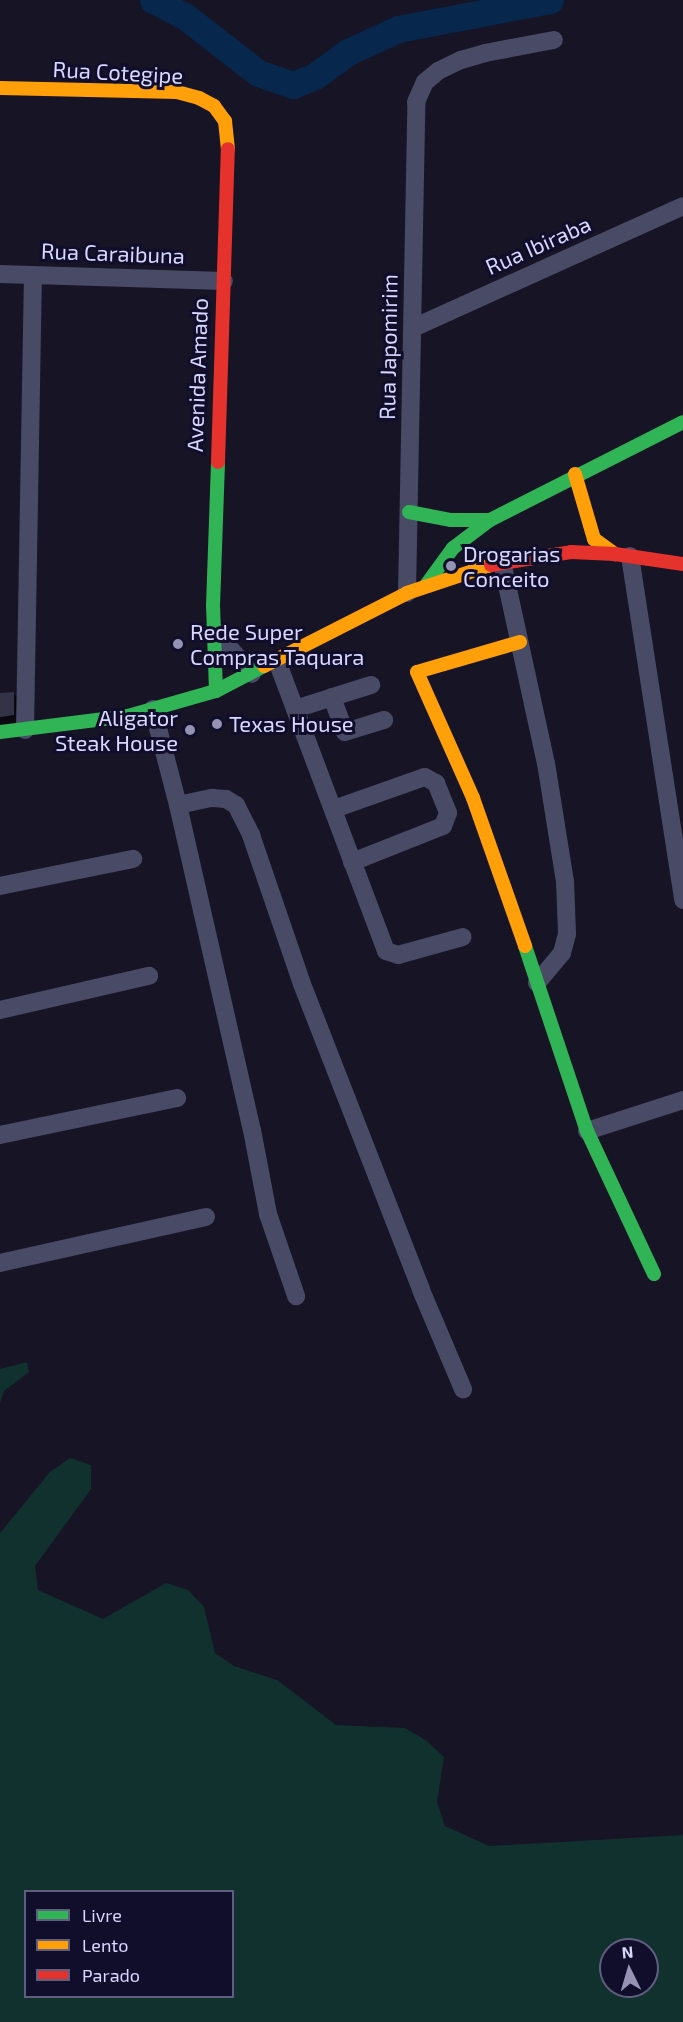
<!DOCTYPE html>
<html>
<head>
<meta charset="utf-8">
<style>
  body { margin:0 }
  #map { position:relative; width:683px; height:2022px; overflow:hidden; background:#161425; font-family:"Exo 2",sans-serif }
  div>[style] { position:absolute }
  .green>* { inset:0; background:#11312f }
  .shadow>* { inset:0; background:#0007 }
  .river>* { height:27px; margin:-13.5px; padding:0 13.5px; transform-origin:13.5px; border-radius:13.5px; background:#08274c }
  .building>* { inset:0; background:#343246 }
  .street>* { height:18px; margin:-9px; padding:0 9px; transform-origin:9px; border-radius:9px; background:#484a66 }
  .fast>* { height:14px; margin:-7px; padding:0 7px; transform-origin:7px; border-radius:7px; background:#30b455 }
  .slow>* { height:14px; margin:-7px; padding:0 7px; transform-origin:7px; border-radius:7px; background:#ff9f0a }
  .jam>* { height:14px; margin:-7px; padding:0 7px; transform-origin:7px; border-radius:7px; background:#e5322d }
  .dots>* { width:16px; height:16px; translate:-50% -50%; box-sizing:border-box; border:3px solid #100e2b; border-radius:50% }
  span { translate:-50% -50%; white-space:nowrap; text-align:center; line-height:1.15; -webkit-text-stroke:6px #100e2b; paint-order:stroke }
  .street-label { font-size:22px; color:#d8d7ff }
  .poi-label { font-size:22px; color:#d8d7ff }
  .left { translate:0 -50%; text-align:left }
  .right { translate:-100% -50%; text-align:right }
  .legend { position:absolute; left:24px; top:1890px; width:210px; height:108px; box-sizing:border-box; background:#100e2b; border:2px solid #605e80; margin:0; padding:8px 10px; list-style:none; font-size:18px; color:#d8d7ff }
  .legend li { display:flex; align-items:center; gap:12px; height:30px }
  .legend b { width:30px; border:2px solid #605e80 }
  .north { position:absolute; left:599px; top:1938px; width:60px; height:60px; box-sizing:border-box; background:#100e2b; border:2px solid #605e80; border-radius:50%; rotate:355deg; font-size:16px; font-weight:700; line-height:24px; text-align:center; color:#d8d7ff }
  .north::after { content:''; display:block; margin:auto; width:21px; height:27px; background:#9493b3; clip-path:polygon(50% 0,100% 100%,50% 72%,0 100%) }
</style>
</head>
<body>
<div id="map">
  <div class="green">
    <div style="clip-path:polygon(27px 1362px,29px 1372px,4px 1391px,0 1403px,0 1369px)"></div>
    <div style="clip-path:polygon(evenodd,70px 1458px,91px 1465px,91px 1489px,35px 1566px,38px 1590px,103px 1619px,166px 1583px,188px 1590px,204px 1607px,215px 1653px,234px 1666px,277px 1680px,336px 1725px,405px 1728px,427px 1741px,444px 1757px,437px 1802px,445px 1826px,489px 1846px,683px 1835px,683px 2022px,0 2022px,0 1533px,50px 1472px,70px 1458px,26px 1892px,232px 1892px,232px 1996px,26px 1996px,26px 1892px,70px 1458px,611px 1950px,647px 1950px,647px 1986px,611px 1986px,611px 1950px)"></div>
  </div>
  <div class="shadow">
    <div style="clip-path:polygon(0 694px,14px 694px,24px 704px,23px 725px,0 733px)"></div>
  </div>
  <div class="river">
    <div style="left:153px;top:0;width:37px;rotate:27deg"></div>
    <div style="left:186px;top:17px;width:91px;rotate:37.9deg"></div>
    <div style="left:258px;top:73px;width:37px;rotate:19deg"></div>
    <div style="left:293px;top:85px;width:24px;rotate:-22deg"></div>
    <div style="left:315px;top:76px;width:41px;rotate:-36deg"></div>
    <div style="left:348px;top:52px;width:55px;rotate:-24.7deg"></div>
    <div style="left:398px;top:29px;width:155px;rotate:-10.8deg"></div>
  </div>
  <div class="building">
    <div style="clip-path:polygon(14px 692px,14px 715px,0 717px,0 693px)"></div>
  </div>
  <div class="street">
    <div style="left:0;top:274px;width:224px;rotate:1.8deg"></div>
    <div style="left:413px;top:328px;width:296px;rotate:-24.3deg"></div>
    <div style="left:630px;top:556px;width:348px;rotate:81.2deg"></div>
    <div style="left:502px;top:562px;width:206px;rotate:77.7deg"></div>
    <div style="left:546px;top:763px;width:120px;rotate:80.9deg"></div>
    <div style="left:565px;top:881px;width:53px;rotate:87.8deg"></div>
    <div style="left:567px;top:934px;width:20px;rotate:105deg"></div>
    <div style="left:562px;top:953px;width:39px;rotate:130deg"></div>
    <div style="left:407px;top:593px;width:491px;rotate:-88.9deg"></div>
    <div style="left:416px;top:102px;width:22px;rotate:-66deg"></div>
    <div style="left:425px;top:82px;width:17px;rotate:-40deg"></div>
    <div style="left:438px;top:71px;width:25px;rotate:-26deg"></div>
    <div style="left:461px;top:60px;width:25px;rotate:-16deg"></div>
    <div style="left:485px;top:53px;width:70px;rotate:-10.7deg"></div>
    <div style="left:216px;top:632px;width:55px;rotate:49.4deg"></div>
    <div style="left:277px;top:661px;width:310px;rotate:69.4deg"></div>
    <div style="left:386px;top:951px;width:13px;rotate:18deg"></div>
    <div style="left:398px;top:955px;width:67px;rotate:-15.5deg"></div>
    <div style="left:332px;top:697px;width:37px;rotate:70deg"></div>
    <div style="left:345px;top:732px;width:41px;rotate:-17.1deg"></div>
    <div style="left:153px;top:709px;width:99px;rotate:75.4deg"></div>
    <div style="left:178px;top:805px;width:333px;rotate:77.2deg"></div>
    <div style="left:252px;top:1130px;width:86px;rotate:79.2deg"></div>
    <div style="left:268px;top:1214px;width:87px;rotate:71.1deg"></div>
    <div style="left:295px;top:709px;width:80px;rotate:-17.5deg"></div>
    <div style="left:25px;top:730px;width:455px;rotate:-89deg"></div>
    <div style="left:178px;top:805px;width:35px;rotate:-12deg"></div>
    <div style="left:212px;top:798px;width:14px;rotate:4deg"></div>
    <div style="left:226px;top:799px;width:12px;rotate:31deg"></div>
    <div style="left:236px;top:805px;width:34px;rotate:63deg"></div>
    <div style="left:251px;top:835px;width:157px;rotate:71.1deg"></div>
    <div style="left:302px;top:984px;width:328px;rotate:68.7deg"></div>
    <div style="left:421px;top:1290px;width:108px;rotate:67deg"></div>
    <div style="left:334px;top:809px;width:96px;rotate:-19.4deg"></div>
    <div style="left:425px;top:777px;width:13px;rotate:29deg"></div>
    <div style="left:436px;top:783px;width:32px;rotate:68deg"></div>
    <div style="left:448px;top:813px;width:14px;rotate:111deg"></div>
    <div style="left:443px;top:826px;width:98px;rotate:158.4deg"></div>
    <div style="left:0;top:886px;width:136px;rotate:-11.5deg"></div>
    <div style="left:0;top:1010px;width:153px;rotate:-12.9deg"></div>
    <div style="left:587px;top:1131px;width:101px;rotate:-17.9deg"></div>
    <div style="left:0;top:1135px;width:181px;rotate:-11.8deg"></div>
    <div style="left:0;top:1263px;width:211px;rotate:-12.6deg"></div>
  </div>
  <div class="fast">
    <div style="left:409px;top:512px;width:43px;rotate:10.8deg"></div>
    <div style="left:451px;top:520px;width:39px"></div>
    <div style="left:426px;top:585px;width:46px;rotate:-53.9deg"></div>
    <div style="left:453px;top:548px;width:46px;rotate:-37.1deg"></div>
    <div style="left:490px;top:520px;width:216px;rotate:-26.9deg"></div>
    <div style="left:216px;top:691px;width:85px;rotate:-92deg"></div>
    <div style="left:213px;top:606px;width:144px;rotate:-88deg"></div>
    <div style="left:0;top:732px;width:129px;rotate:-7.1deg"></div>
    <div style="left:128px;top:716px;width:91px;rotate:-15.9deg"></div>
    <div style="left:216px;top:691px;width:54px;rotate:-27.5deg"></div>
    <div style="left:525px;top:946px;width:195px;rotate:71.5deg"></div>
    <div style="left:587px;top:1131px;width:158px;rotate:64.9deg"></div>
  </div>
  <div class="slow">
    <div style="left:0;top:88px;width:177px;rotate:1.3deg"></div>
    <div style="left:177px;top:92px;width:23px;rotate:15deg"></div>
    <div style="left:199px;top:98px;width:17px;rotate:28deg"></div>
    <div style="left:214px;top:106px;width:19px;rotate:54deg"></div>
    <div style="left:225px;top:121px;width:28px;rotate:84deg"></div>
    <div style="left:575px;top:474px;width:68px;rotate:73.7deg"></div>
    <div style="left:594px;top:539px;width:26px;rotate:36deg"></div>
    <div style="left:520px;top:642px;width:107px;rotate:163.8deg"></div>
    <div style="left:417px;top:672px;width:138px;rotate:66deg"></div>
    <div style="left:473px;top:798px;width:157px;rotate:70.6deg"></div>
    <div style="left:264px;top:666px;width:161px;rotate:-27deg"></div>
    <div style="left:407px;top:593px;width:89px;rotate:-18.4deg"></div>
  </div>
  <div class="jam">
    <div style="left:218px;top:462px;width:313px;rotate:-88.2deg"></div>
    <div style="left:491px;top:565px;width:81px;rotate:-9.2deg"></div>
    <div style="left:571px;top:552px;width:44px;rotate:2.6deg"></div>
    <div style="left:615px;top:554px;width:69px;rotate:8.4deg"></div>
  </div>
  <div class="dots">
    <div style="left:451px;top:566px;background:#9493b3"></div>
    <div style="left:178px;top:644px;background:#9493b3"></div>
    <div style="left:217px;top:724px;background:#9493b3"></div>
    <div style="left:190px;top:730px;background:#9493b3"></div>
  </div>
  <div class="street-label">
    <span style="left:118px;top:72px;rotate:3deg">Rua Cotegipe</span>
    <span style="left:538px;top:245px;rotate:-24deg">Rua Ibiraba</span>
    <span style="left:113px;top:253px;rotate:2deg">Rua Caraibuna</span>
    <span style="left:388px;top:347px;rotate:-89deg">Rua Japomirim</span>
    <span style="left:197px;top:375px;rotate:-88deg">Avenida Amado</span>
  </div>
  <div class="poi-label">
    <span class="left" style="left:463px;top:566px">Drogarias<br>Conceito</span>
    <span class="left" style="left:190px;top:644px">Rede Super<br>Compras Taquara</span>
    <span class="right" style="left:178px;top:730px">Aligator<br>Steak House</span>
    <span class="left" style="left:229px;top:724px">Texas House</span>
  </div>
  <ul class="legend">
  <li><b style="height:8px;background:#30b455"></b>Livre</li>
  <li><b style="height:8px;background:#ff9f0a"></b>Lento</li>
  <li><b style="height:8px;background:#e5322d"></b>Parado</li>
  </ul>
  <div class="north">N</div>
</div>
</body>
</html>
